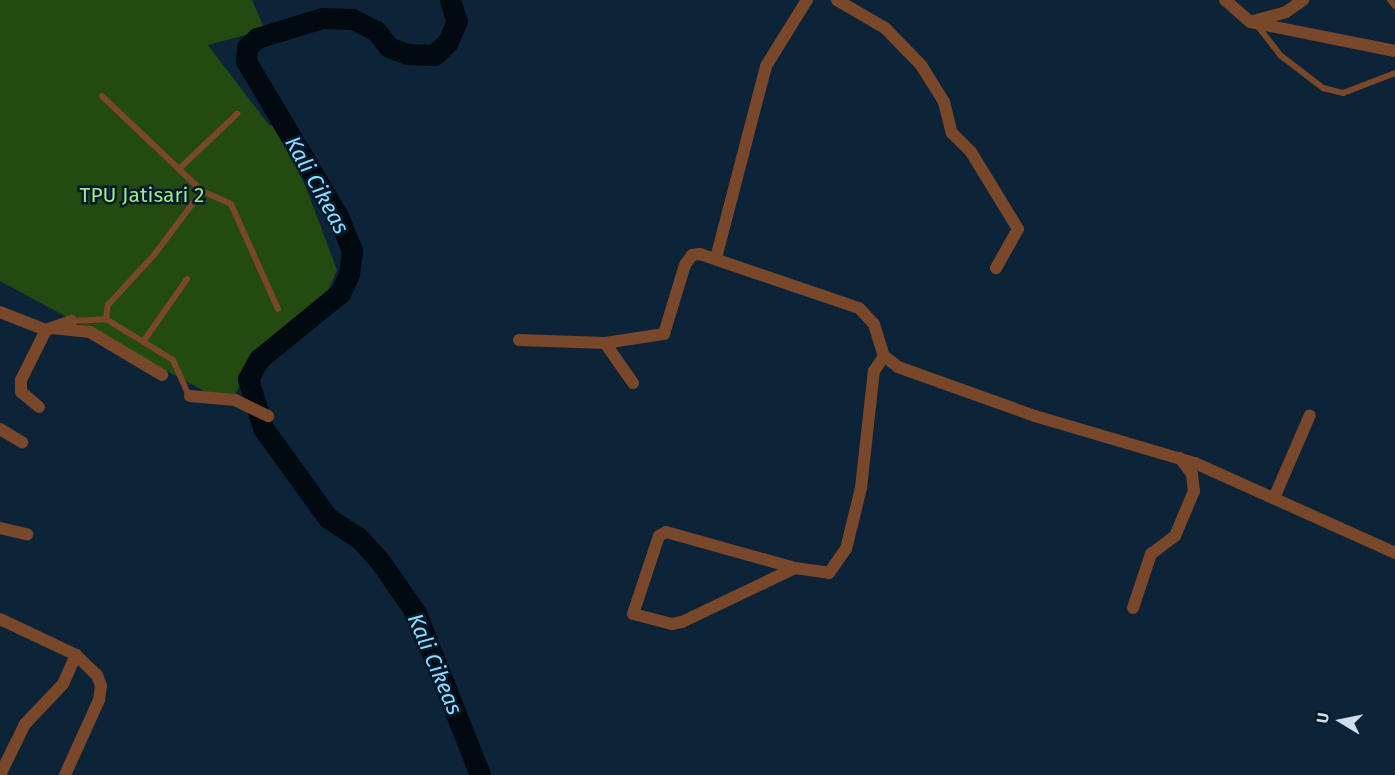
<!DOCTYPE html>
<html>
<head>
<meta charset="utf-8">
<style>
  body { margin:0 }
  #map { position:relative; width:1395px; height:775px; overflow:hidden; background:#0d2337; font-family:"Fira Sans",sans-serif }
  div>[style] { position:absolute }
  .green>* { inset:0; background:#234a11 }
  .river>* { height:21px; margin:-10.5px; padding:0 10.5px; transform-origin:10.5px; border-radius:10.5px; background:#010a10 }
  .service>* { height:6px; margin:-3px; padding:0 3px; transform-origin:3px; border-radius:3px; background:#794729 }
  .minor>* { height:12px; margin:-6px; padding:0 6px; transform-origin:6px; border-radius:6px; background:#794729 }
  span { translate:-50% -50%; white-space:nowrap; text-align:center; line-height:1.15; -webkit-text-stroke:5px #041a2c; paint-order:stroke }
  .park-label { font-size:21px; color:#9ee784 }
  .water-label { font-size:22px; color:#8edbfe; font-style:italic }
  .north { position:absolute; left:1311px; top:691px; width:60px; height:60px; -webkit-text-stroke:4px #041a2c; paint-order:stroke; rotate:280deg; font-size:16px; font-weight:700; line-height:24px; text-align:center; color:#d0deeb }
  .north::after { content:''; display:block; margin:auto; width:21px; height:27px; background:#d0deeb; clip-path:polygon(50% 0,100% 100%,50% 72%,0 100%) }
</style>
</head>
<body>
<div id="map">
  <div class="green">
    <div style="clip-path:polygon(0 0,252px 0,265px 30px,208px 45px,269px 125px,278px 127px,307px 190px,337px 270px,325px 298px,257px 350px,230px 405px,0 281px)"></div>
  </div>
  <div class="river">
    <div style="left:450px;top:0;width:22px;rotate:72deg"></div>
    <div style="left:457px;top:21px;width:24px;rotate:114deg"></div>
    <div style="left:447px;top:43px;width:18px;rotate:137deg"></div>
    <div style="left:434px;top:55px;width:27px;rotate:-178deg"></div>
    <div style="left:407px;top:54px;width:19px;rotate:-159deg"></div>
    <div style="left:389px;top:47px;width:21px;rotate:-129deg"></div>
    <div style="left:376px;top:31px;width:27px;rotate:-153deg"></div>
    <div style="left:352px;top:19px;width:30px;rotate:-178deg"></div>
    <div style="left:322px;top:18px;width:68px;rotate:162.9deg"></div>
    <div style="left:257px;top:38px;width:13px;rotate:138deg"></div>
    <div style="left:247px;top:47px;width:14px;rotate:94deg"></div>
    <div style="left:246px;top:61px;width:180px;rotate:59.3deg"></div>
    <div style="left:338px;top:216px;width:37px;rotate:68deg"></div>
    <div style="left:352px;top:250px;width:24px;rotate:97deg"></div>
    <div style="left:349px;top:274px;width:21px;rotate:115deg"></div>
    <div style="left:340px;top:293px;width:104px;rotate:140.8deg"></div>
    <div style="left:259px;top:359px;width:23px;rotate:119deg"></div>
    <div style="left:248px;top:379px;width:51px;rotate:73deg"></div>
    <div style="left:263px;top:428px;width:111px;rotate:54.2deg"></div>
    <div style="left:328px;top:518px;width:37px;rotate:33deg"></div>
    <div style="left:359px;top:538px;width:30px;rotate:48deg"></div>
    <div style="left:379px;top:560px;width:65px;rotate:55.1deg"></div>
    <div style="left:416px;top:613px;width:174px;rotate:68.4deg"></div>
  </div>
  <div class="service">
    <div style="left:1390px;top:0;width:8px;rotate:50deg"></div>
    <div style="left:1256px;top:24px;width:39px;rotate:52deg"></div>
    <div style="left:1280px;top:55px;width:54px;rotate:37.5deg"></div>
    <div style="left:1323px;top:88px;width:21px;rotate:14deg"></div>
    <div style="left:1343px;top:93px;width:56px;rotate:-21deg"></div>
    <div style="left:180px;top:168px;width:79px;rotate:-43.5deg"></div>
    <div style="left:202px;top:191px;width:32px;rotate:24deg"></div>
    <div style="left:231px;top:204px;width:115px;rotate:65.9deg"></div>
    <div style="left:106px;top:319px;width:79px;rotate:31.5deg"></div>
    <div style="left:173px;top:360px;width:39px;rotate:66deg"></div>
    <div style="left:71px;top:321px;width:35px;rotate:-3deg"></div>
    <div style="left:106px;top:319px;width:14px;rotate:-82deg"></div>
    <div style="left:108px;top:305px;width:68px;rotate:-47.4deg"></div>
    <div style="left:154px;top:255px;width:80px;rotate:-53.1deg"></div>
    <div style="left:202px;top:191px;width:138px;rotate:-136.5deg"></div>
    <div style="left:143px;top:342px;width:77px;rotate:-55.1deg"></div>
  </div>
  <div class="minor">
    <div style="left:837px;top:0;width:56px;rotate:30.3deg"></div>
    <div style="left:885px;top:28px;width:52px;rotate:45.8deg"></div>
    <div style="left:921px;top:65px;width:44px;rotate:58.1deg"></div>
    <div style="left:944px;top:102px;width:32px;rotate:76deg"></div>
    <div style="left:952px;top:133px;width:27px;rotate:45deg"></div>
    <div style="left:971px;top:152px;width:90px;rotate:58.6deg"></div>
    <div style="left:1018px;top:229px;width:45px;rotate:119.4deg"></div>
    <div style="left:1225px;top:0;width:33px;rotate:41deg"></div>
    <div style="left:1250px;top:22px;width:148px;rotate:11.3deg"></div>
    <div style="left:1253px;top:21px;width:34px;rotate:-15deg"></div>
    <div style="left:1286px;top:12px;width:21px;rotate:-35deg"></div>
    <div style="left:716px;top:258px;width:198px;rotate:-75.4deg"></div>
    <div style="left:766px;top:66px;width:78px;rotate:-58.2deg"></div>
    <div style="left:0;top:312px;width:49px;rotate:21.4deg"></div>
    <div style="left:46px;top:330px;width:27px;rotate:-20deg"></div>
    <div style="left:52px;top:328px;width:38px;rotate:6deg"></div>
    <div style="left:90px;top:332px;width:84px;rotate:30.8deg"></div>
    <div style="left:519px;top:340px;width:86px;rotate:2deg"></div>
    <div style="left:605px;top:343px;width:60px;rotate:-8.7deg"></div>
    <div style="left:664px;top:334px;width:72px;rotate:-73.1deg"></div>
    <div style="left:685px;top:265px;width:12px;rotate:-55deg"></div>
    <div style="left:692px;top:255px;width:8px;rotate:-7deg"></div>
    <div style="left:700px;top:254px;width:168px;rotate:18.8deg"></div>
    <div style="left:859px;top:308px;width:22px;rotate:47deg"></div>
    <div style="left:874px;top:324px;width:34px;rotate:73deg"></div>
    <div style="left:884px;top:356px;width:18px;rotate:38deg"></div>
    <div style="left:898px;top:367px;width:145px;rotate:19.7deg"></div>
    <div style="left:1035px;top:416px;width:167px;rotate:16.4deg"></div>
    <div style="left:1195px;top:463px;width:219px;rotate:24.2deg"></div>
    <div style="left:605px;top:343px;width:49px;rotate:55deg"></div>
    <div style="left:190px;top:396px;width:45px;rotate:5.1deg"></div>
    <div style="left:235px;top:400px;width:37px;rotate:26deg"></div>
    <div style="left:39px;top:407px;width:23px;rotate:-140deg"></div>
    <div style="left:21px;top:392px;width:12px;rotate:-90deg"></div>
    <div style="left:21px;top:380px;width:56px;rotate:-63.4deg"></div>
    <div style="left:0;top:429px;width:26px;rotate:31deg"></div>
    <div style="left:1274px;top:498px;width:90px;rotate:-66.6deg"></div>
    <div style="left:0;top:528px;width:28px;rotate:13deg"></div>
    <div style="left:795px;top:568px;width:125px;rotate:154.5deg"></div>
    <div style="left:682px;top:622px;width:10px;rotate:169deg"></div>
    <div style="left:672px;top:624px;width:40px;rotate:-165.6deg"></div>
    <div style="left:633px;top:614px;width:82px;rotate:-71.6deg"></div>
    <div style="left:659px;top:536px;width:8px;rotate:-30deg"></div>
    <div style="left:666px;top:532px;width:134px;rotate:15.6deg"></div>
    <div style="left:795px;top:568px;width:34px;rotate:8deg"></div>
    <div style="left:829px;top:573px;width:29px;rotate:-55deg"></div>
    <div style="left:846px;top:549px;width:63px;rotate:-76.2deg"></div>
    <div style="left:861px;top:488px;width:118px;rotate:-83.7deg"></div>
    <div style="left:874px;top:371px;width:18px;rotate:-56deg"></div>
    <div style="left:1133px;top:608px;width:57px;rotate:-71.6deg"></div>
    <div style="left:1151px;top:554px;width:30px;rotate:-37deg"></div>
    <div style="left:1175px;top:536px;width:49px;rotate:-67.1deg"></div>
    <div style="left:1194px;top:491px;width:17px;rotate:-97deg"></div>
    <div style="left:1192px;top:474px;width:20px;rotate:-127deg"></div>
    <div style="left:0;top:619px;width:84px;rotate:25.3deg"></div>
    <div style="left:76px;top:655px;width:29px;rotate:44deg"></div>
    <div style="left:97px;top:675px;width:12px;rotate:70deg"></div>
    <div style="left:101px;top:686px;width:14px;rotate:98deg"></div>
    <div style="left:99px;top:700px;width:82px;rotate:114.4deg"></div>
    <div style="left:0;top:775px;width:57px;rotate:-63.9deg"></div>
    <div style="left:25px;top:724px;width:55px;rotate:-46.5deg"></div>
    <div style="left:63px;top:684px;width:32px;rotate:-66deg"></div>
  </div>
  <div class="park-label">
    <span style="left:142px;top:195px">TPU Jatisari 2</span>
  </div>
  <div class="water-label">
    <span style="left:317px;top:185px;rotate:61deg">Kali Cikeas</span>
    <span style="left:435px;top:664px;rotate:67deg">Kali Cikeas</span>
  </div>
  <div class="north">U</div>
</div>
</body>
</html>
